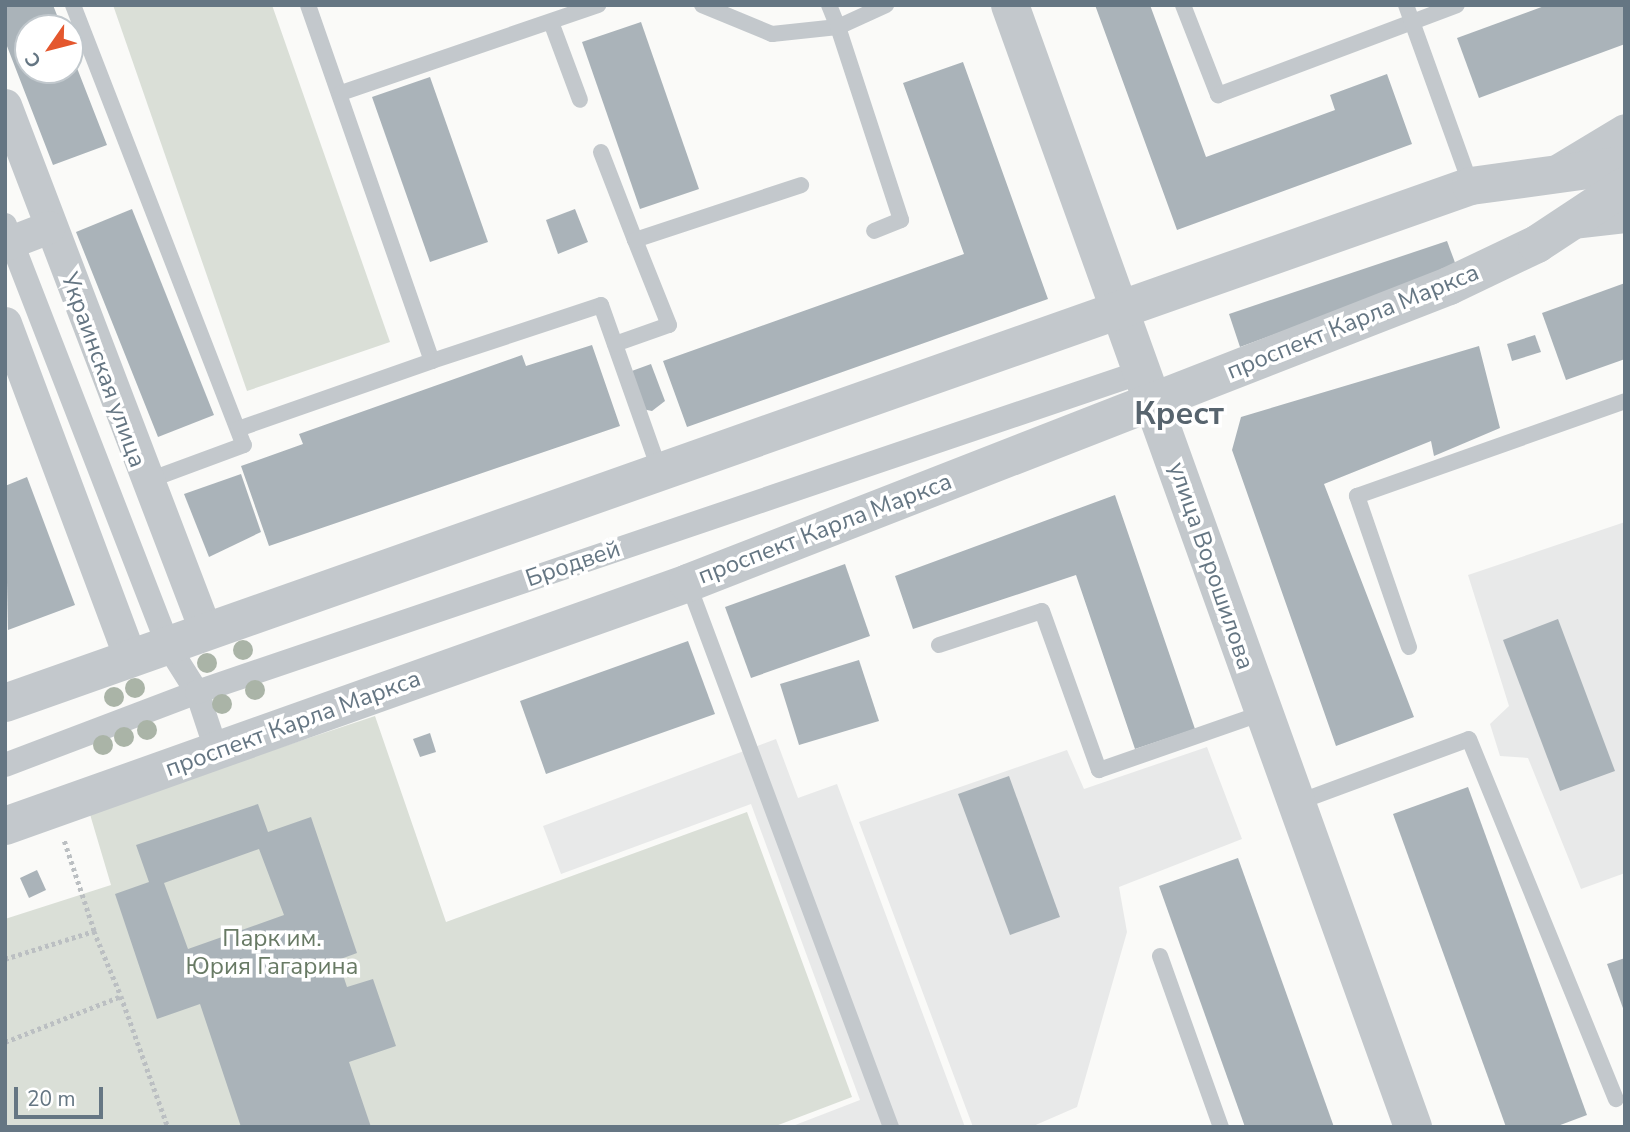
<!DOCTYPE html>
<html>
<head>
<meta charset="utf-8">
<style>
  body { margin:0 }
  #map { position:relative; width:1630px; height:1132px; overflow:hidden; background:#fafaf8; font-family:"Nunito Sans",sans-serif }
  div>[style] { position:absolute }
  .built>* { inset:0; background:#e8e9e9 }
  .green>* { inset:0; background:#dadfd7 }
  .building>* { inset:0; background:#aab3b9 }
  .path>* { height:4.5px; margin-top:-2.25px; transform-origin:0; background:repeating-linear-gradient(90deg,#bbbfc2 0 3.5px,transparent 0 7px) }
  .service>* { height:16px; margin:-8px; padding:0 8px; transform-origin:8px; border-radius:8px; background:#c3c8cc }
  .pedestrian>* { height:24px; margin:-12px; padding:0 12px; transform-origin:12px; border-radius:12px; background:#c3c8cc }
  .minor>* { height:33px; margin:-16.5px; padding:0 16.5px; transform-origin:16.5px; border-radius:16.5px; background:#c3c8cc }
  .tertiary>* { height:38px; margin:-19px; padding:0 19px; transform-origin:19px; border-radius:19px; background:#c3c8cc }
  .trees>* { width:20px; height:20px; margin:-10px; border-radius:50%; background:#aab4a7 }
  span { translate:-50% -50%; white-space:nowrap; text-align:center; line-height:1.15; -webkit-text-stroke:7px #fff; paint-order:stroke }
  .street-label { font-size:24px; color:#657683 }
  .park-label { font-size:24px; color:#687a64 }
  .district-label { font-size:32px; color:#57646e; font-weight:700 }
  .frame { position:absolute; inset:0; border:7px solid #657683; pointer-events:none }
  .north { position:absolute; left:14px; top:14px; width:70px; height:70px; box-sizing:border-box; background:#fff; border:2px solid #c1c8cd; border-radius:50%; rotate:235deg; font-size:19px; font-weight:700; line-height:28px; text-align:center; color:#657683 }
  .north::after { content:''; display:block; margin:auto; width:24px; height:32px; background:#e4572e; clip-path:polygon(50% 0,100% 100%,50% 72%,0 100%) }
  .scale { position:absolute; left:14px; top:1087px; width:89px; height:32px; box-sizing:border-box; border:4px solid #657683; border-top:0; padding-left:9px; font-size:21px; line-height:24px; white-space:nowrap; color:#657683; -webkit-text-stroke:5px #fff; paint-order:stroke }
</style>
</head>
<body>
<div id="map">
  <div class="built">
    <div style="clip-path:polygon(1625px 522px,1625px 873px,1581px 889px,1528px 758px,1500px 756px,1490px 724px,1509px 706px,1468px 575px)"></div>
    <div style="clip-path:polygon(776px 739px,798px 798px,837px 784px,965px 1127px,790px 1127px,860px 1100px,751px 804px,561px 874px,543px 826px)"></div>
    <div style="clip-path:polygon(1207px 747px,1242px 839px,1119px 887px,1127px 932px,1077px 1107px,1031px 1127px,973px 1127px,859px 822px,1067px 750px,1084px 789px)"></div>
  </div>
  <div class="green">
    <div style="clip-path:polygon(113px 5px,272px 5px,390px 342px,247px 391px)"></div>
    <div style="clip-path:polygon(375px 716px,446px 922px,747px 812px,852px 1097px,773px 1127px,5px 1127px,5px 919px,111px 885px,89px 811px)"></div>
  </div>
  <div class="building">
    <div style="clip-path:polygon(5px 5px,53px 5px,62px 28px,28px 28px,28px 70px,70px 70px,70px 50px,107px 145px,53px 165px,5px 41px)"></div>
    <div style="clip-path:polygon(1095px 5px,1150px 5px,1206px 157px,1335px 110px,1330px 95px,1387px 74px,1412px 144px,1177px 230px)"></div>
    <div style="clip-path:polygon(1547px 5px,1625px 5px,1625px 44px,1479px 98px,1457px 38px)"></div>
    <div style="clip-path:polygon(641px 22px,699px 189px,640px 209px,582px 42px)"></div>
    <div style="clip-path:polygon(963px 62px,1048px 299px,687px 427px,663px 361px,964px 254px,903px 83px)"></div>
    <div style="clip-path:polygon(430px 77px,488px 242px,430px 262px,372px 97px)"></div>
    <div style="clip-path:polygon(132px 209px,214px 415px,158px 437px,76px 232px)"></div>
    <div style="clip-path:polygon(575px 209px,588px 242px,558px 254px,546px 220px)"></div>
    <div style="clip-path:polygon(1447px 241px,1457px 268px,1240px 347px,1229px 314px)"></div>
    <div style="clip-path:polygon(1625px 283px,1625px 359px,1566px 380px,1542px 313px)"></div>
    <div style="clip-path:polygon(1535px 335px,1541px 352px,1512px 361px,1507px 344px)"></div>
    <div style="clip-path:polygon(592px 345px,620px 426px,269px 546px,241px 466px,303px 444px,299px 434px,522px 355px,526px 366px)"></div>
    <div style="clip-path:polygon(1479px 346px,1500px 428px,1434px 456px,1431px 441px,1324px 484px,1414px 717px,1336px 746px,1232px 450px,1241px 417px)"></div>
    <div style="clip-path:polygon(651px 364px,665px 401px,652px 411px,642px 409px,629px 372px)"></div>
    <div style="clip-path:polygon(241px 474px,261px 532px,209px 557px,184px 494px)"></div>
    <div style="clip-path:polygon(27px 477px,75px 605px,8px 630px,5px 486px)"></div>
    <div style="clip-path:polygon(1115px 495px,1195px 729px,1135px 749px,1076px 575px,913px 629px,895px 576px)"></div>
    <div style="clip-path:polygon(845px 564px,870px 636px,751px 678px,725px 607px)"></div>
    <div style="clip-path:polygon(1558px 619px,1615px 771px,1560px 791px,1503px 640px)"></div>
    <div style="clip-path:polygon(688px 641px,715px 714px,546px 774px,520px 701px)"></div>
    <div style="clip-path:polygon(859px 660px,879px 721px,799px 745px,780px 684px)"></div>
    <div style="clip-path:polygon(430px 733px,436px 752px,420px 757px,413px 739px)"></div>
    <div style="clip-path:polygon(1009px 776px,1060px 917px,1010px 935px,958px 794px)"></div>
    <div style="clip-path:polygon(1468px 787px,1587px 1115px,1555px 1127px,1506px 1127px,1393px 814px)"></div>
    <div style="clip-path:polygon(evenodd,258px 804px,268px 832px,311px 817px,357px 953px,338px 960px,347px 987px,373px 979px,396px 1046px,349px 1062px,371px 1127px,241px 1127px,200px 1004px,157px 1019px,115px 894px,149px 882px,136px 845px,258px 804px,259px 849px,284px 915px,188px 949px,164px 883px,259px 849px)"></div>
    <div style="clip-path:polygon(1238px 858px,1334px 1127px,1245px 1127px,1159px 886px)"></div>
    <div style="clip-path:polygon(37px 870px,46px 890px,29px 898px,20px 878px)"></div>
    <div style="clip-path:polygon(1625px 958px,1625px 1011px,1624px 1011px,1607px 964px)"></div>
  </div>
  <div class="path">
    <div style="left:94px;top:931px;width:70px;rotate:67.4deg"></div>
    <div style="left:5px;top:959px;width:93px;rotate:-17.5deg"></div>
    <div style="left:94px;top:931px;width:95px;rotate:-108.4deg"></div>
    <div style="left:5px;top:1042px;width:125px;rotate:-21.6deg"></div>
    <div style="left:121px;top:996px;width:139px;rotate:70.3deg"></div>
  </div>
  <div class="service">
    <div style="left:73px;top:5px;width:472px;rotate:68.8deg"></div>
    <div style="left:244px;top:445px;width:107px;rotate:159.7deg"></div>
    <div style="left:308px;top:5px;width:377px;rotate:70.8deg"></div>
    <div style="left:432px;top:361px;width:178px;rotate:-18.3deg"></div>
    <div style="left:601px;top:305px;width:177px;rotate:70.5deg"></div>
    <div style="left:702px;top:5px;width:76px;rotate:22.5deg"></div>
    <div style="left:772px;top:34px;width:66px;rotate:-6.1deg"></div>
    <div style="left:838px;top:27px;width:203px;rotate:71.9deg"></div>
    <div style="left:901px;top:220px;width:29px;rotate:158deg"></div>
    <div style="left:829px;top:5px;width:24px;rotate:68deg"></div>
    <div style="left:838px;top:27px;width:53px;rotate:-24.6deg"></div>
    <div style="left:1183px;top:5px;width:97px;rotate:68.7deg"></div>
    <div style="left:1218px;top:95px;width:255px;rotate:-20.6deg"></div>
    <div style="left:1406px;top:5px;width:192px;rotate:70.2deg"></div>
    <div style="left:551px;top:22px;width:83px;rotate:69.6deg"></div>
    <div style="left:341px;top:93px;width:272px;rotate:-18.9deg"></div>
    <div style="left:601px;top:152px;width:94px;rotate:68.9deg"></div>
    <div style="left:615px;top:344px;width:57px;rotate:-19.4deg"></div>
    <div style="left:669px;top:325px;width:92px;rotate:-111.8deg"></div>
    <div style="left:635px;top:240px;width:175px;rotate:-18.3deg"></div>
    <div style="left:238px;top:429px;width:206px;rotate:-19.3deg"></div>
    <div style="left:688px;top:583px;width:581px;rotate:69.54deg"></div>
    <div style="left:939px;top:645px;width:108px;rotate:-18.3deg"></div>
    <div style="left:1042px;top:611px;width:169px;rotate:70.3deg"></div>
    <div style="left:1099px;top:770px;width:174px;rotate:-19.2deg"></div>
    <div style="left:1409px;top:647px;width:160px;rotate:-109deg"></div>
    <div style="left:1357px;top:496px;width:284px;rotate:-19.5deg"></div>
    <div style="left:1296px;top:803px;width:184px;rotate:-20.3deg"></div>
    <div style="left:1469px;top:739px;width:389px;rotate:67.8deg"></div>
    <div style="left:1160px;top:956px;width:182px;rotate:70.4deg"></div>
  </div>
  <div class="pedestrian">
    <div style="left:5px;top:225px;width:451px;rotate:68.8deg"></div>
    <div style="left:168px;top:646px;width:54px;rotate:57.8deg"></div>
    <div style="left:197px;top:692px;width:63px;rotate:71.6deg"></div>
    <div style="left:5px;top:765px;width:205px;rotate:-20.8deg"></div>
    <div style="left:197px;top:692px;width:1000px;rotate:-18.72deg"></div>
  </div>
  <div class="minor">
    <div style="left:5px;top:105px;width:564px;rotate:69.12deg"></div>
    <div style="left:1557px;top:171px;width:79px;rotate:-31.1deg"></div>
    <div style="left:1572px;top:222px;width:53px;rotate:-6.5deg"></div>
    <div style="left:5px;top:244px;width:47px;rotate:-21.1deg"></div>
    <div style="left:5px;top:323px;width:357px;rotate:69.5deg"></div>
  </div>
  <div class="tertiary">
    <div style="left:1010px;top:5px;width:1192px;rotate:70.24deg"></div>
    <div style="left:5px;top:703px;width:1554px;rotate:-19.43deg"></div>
    <div style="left:1471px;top:186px;width:155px;rotate:-7.8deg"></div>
    <div style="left:5px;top:826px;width:725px;rotate:-19.58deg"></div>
    <div style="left:688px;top:583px;width:817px;rotate:-21.32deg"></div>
    <div style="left:1449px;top:286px;width:98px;rotate:-25.5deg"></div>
    <div style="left:1537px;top:244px;width:105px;rotate:-33.4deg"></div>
  </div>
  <div class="trees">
    <div style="left:243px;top:650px"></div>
    <div style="left:207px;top:663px"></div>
    <div style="left:135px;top:688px"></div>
    <div style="left:255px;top:690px"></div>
    <div style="left:114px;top:697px"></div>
    <div style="left:222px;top:704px"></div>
    <div style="left:147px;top:730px"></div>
    <div style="left:124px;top:737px"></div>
    <div style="left:103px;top:745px"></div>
  </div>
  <div class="street-label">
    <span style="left:1353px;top:322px;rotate:-22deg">проспект Карла Маркса</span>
    <span style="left:103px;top:370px;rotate:70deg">Украинская улица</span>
    <span style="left:825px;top:529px;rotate:-21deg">проспект Карла Маркса</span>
    <span style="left:573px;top:564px;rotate:-19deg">Бродвей</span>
    <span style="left:1211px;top:566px;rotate:71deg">улица Ворошилова</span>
    <span style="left:293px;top:724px;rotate:-20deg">проспект Карла Маркса</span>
  </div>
  <div class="park-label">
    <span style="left:272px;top:953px">Парк им.<br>Юрия Гагарина</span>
  </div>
  <div class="district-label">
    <span style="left:1179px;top:414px">Крест</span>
  </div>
  <div class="frame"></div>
  <div class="north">С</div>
  <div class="scale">20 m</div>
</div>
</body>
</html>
